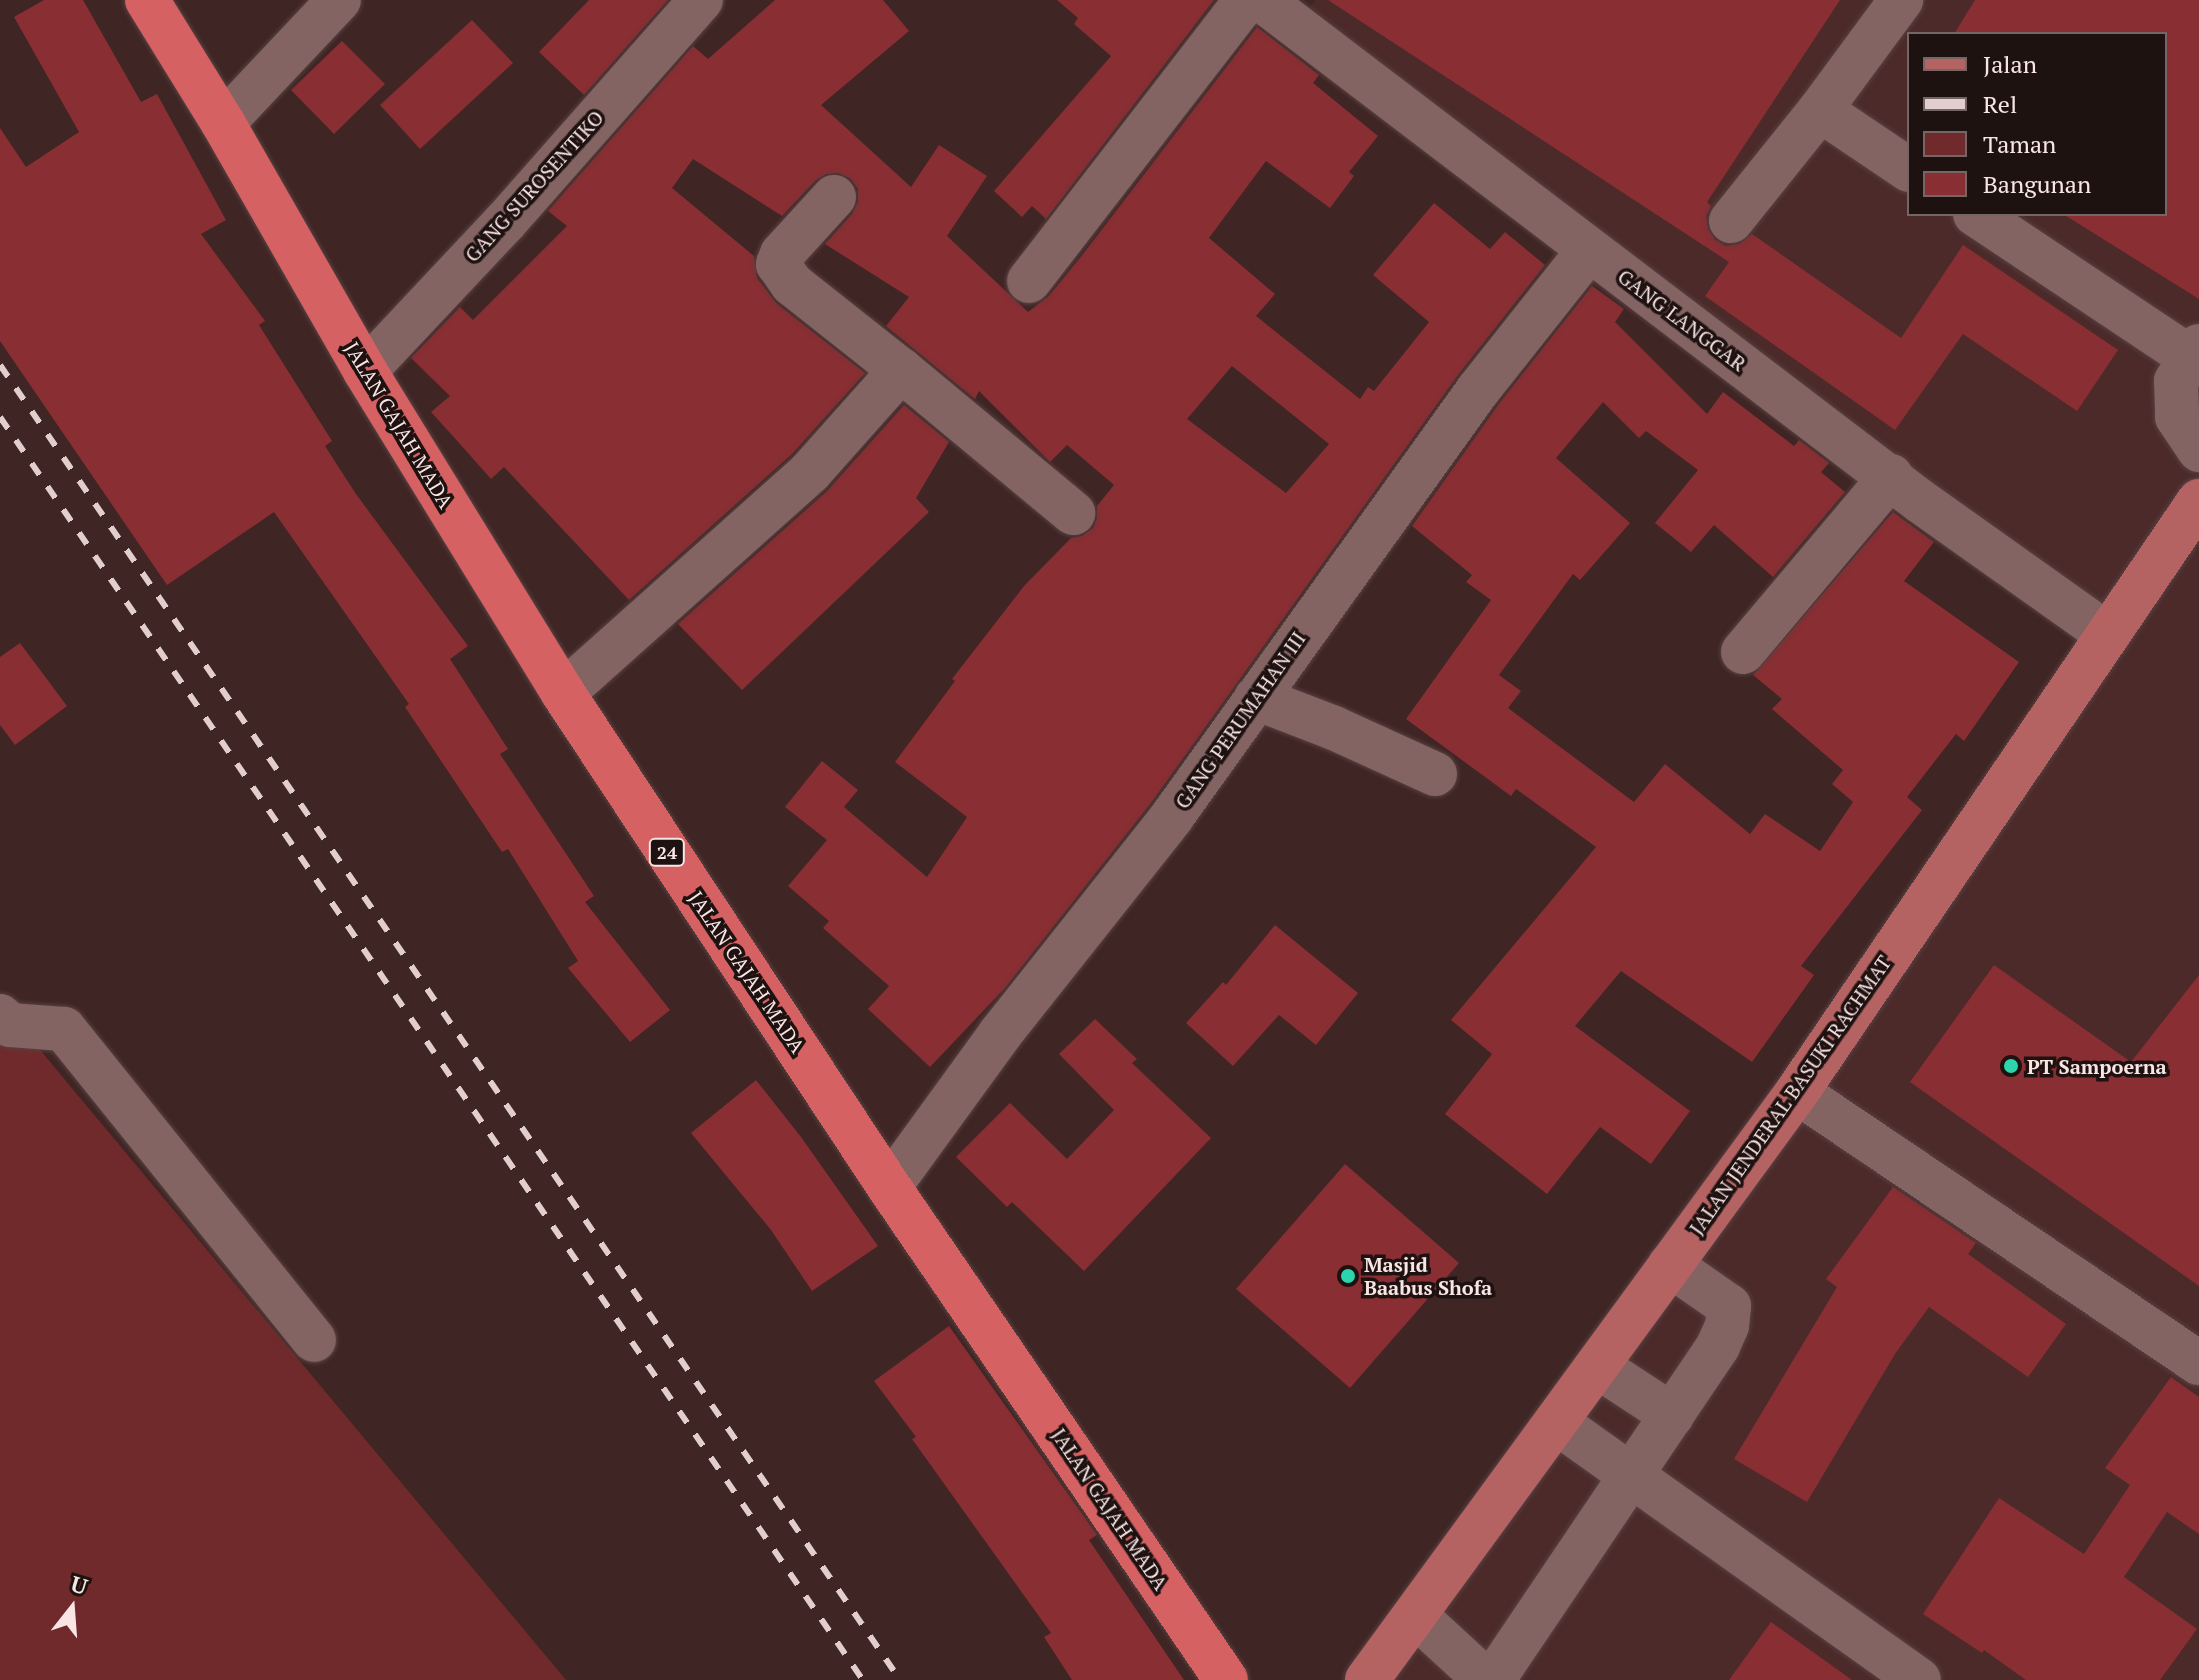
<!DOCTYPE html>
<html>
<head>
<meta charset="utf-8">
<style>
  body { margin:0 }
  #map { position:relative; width:2199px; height:1680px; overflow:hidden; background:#3f2524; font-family:"PT Serif",serif }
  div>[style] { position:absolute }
  .built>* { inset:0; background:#4c2a2a }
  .green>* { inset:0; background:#712a2c }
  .building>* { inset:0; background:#892e33 }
  .roads { filter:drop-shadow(0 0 2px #584141) drop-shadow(0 0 2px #584141) }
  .minor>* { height:44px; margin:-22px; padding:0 22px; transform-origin:22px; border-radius:22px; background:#836463 }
  .major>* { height:44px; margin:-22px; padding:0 22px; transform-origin:22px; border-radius:22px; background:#b56263 }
  .highway>* { height:44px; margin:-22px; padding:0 22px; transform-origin:22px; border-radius:22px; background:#d66163 }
  .rail>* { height:6px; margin-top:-3px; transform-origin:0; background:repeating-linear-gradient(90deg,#e2cecd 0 14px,transparent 0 28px) }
  .dots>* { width:22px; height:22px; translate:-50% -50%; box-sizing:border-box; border:4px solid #1e1211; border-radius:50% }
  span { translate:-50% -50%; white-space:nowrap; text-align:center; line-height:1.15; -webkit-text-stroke:7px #1e1211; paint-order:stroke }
  .shield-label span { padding:2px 6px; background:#1e1211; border:2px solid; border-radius:6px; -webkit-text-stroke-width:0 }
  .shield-label { font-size:18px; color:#f8e5e4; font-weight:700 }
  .street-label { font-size:20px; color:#f8e5e4 }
  .poi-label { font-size:20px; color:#f8e5e4; font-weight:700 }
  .left { translate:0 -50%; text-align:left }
  .legend { position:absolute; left:1907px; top:32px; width:260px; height:184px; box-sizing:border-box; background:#1e1211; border:2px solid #756665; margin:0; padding:10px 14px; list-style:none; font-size:24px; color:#f8e5e4 }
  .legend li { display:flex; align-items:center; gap:16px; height:40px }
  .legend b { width:40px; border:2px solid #756665 }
  .north { position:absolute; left:32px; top:1568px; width:80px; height:80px; -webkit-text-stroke:6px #1e1211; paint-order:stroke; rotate:17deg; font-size:22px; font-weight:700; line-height:32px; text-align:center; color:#f8e5e4 }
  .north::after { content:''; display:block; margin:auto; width:28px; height:36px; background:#f8e5e4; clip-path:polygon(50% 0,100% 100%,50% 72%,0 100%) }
</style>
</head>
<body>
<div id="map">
  <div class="built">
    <div style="clip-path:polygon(evenodd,1315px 0,2199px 0,2199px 1680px,1351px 1680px,2119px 616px,1298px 28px,1315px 0,1909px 34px,2165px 34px,2165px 214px,1909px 214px,1909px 34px)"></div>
  </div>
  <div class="green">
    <div style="clip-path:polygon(0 1002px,566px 1680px,0 1680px)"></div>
  </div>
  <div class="building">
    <div style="clip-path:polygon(44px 0,83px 0,141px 102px,157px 94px,226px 220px,201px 234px,265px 321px,259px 325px,332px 441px,325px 446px,356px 494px,468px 646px,450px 659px,508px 749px,500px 754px,594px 896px,585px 902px,670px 1010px,630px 1042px,568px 968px,578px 961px,508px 849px,502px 852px,405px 707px,409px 704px,274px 512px,167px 585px,0 341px,0 128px,26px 167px,79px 132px,14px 17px)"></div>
    <div style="clip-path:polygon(589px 0,668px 0,584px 95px,539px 52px)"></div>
    <div style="clip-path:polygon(evenodd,775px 0,883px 0,909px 31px,821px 105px,911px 187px,939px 145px,987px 176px,947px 236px,1028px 312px,1049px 296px,1083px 254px,1257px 27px,1319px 75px,1313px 83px,1378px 136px,1349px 172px,1354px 176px,1330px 208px,1266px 161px,1209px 238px,1275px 294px,1256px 316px,1360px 399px,1368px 387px,1374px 391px,1429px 322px,1373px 275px,1434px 203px,1490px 249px,1505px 232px,1545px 265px,1458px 375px,1151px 803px,1005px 988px,930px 1067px,868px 1009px,889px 986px,823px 928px,829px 921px,788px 886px,827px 840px,785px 807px,822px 761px,858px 790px,844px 807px,927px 877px,967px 817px,895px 762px,955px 681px,952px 679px,1024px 586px,1071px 538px,1082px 536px,1093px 528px,1097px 518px,1097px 506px,1114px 485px,1067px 445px,1050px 462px,979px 391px,975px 399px,886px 326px,909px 297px,825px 244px,852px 214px,858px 202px,858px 189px,851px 179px,839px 173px,826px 174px,816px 180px,782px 216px,693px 159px,672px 188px,754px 256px,757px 278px,776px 303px,865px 373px,792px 454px,629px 600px,504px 467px,491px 479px,460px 444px,431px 412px,450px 396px,411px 358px,460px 307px,473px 320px,567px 226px,548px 211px,693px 46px,708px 59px,775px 0,1232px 366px,1329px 444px,1286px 493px,1187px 419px,1232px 366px)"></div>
    <div style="clip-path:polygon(1057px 0,1214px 0,1046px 219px,1032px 206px,1022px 217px,994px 191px,1111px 56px,1074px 24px,1078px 18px)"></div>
    <div style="clip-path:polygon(1328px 0,1840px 0,1707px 202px,1711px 206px,1706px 216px,1708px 229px,1715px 240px,1726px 246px,1739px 244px,1752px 234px,1901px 338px,1963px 245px,2118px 350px,2077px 411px,1963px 334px,1895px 430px,1705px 296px,1729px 262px)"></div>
    <div style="clip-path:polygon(1975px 0,2199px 0,2199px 299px,2063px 214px,2165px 214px,2165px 34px,1954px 34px)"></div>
    <div style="clip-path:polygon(472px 20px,513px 63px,420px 149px,380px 105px)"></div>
    <div style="clip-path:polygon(342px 41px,385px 84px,334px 134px,291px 90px)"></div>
    <div style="clip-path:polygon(1592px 286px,1624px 309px,1615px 322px,1707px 414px,1723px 392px,1794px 446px,1799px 440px,1829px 463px,1821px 472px,1845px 492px,1773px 577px,1714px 525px,1691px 552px,1655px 523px,1698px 470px,1646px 431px,1639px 438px,1603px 402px,1556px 458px,1630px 523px,1580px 580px,1573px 574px,1499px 675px,1521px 691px,1508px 708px,1634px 802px,1665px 764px,1750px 834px,1765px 814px,1820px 851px,1853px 802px,1832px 784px,1843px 770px,1772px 709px,1782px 699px,1753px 675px,1893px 512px,1934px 542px,1904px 581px,2019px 662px,1964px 741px,1956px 734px,1907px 797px,1922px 810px,1801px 966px,1814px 975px,1752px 1062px,1621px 971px,1575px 1026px,1690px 1111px,1651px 1164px,1600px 1127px,1547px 1194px,1445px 1114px,1492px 1054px,1451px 1020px,1596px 847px,1516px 789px,1511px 796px,1406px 719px,1491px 600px,1466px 582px,1472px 575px,1412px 526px,1498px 405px)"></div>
    <div style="clip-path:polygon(904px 405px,949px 442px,916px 498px,929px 512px,742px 690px,678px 624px,827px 491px)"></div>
    <div style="clip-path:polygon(20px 643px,67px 706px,15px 745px,0 725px,0 657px)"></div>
    <div style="clip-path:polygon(1275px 925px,1358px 993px,1316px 1045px,1279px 1015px,1233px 1066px,1186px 1023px,1223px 982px,1226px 985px)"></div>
    <div style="clip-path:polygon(1994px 965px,2131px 1062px,2199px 975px,2199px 1286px,1910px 1082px)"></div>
    <div style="clip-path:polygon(1095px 1019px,1137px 1059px,1132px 1063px,1211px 1138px,1084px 1271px,1012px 1202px,1007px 1207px,956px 1157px,1010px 1103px,1067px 1159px,1114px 1110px,1059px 1054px)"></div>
    <div style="clip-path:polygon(756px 1080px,801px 1137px,878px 1246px,812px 1291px,771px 1230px,691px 1133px)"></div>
    <div style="clip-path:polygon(1345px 1164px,1459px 1263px,1350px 1388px,1236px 1289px)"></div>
    <div style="clip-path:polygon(1893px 1187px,1976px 1243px,1968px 1254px,2066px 1324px,2028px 1377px,1929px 1307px,1895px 1354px,1807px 1502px,1734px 1459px,1837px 1287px,1826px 1279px)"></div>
    <div style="clip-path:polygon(949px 1326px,1097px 1535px,1089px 1540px,1184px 1680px,1072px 1680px,1044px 1637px,1051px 1633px,912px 1439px,916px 1437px,874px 1381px)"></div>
    <div style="clip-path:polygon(2171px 1377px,2199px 1397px,2199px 1534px,2167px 1512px,2124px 1577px,2197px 1629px,2160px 1680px,2026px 1680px,1984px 1650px,1982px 1653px,1923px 1614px,1999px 1498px,2084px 1554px,2130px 1485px,2105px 1468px)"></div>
    <div style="clip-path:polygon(1771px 1622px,1852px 1680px,1729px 1680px)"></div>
  </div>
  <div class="roads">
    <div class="minor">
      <div style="left:1262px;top:0;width:827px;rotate:37.29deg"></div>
      <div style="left:1920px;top:501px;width:229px;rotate:35.4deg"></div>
      <div style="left:1820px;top:110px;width:107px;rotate:34deg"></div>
      <div style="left:223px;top:123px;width:169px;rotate:-46.7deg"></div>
      <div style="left:834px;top:197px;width:77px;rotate:132.4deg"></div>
      <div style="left:782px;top:254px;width:11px;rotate:112deg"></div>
      <div style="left:778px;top:264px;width:24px;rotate:55deg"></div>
      <div style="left:792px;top:284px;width:139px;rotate:38.3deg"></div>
      <div style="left:1975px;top:214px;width:260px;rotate:33.7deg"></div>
      <div style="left:1731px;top:221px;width:142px;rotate:-51.3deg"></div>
      <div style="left:1820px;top:110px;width:137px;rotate:-53.6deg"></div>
      <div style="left:1029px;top:281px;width:355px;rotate:-52.3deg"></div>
      <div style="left:2199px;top:346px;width:42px;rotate:123.3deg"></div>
      <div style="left:2176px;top:381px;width:36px;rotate:88deg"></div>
      <div style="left:2177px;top:417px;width:40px;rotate:56deg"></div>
      <div style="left:365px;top:371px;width:206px;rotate:-46.8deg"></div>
      <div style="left:506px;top:221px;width:295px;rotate:-48.6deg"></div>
      <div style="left:1743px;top:652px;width:230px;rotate:-49.9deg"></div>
      <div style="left:563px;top:693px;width:331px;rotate:-41.8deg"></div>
      <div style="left:810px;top:472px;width:137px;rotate:-48.3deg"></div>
      <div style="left:901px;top:370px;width:224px;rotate:39.7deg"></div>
      <div style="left:1256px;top:698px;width:84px;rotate:21deg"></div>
      <div style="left:1334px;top:728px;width:111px;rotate:24.5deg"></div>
      <div style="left:0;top:1016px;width:13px;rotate:42deg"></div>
      <div style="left:10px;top:1025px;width:54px;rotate:4.2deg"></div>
      <div style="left:64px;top:1029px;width:399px;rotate:51.2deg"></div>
      <div style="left:1797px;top:1092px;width:485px;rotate:34deg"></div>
      <div style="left:889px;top:1187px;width:189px;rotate:-54deg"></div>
      <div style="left:1000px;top:1034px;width:275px;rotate:-51.6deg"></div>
      <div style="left:1171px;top:818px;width:527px;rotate:-54.35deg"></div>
      <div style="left:1478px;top:390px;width:177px;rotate:-51.6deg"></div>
      <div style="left:1597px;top:1366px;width:90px;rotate:33.2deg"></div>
      <div style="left:1556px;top:1422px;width:445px;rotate:35.4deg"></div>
      <div style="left:1416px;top:1616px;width:84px;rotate:42.6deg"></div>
      <div style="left:1478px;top:1673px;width:11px;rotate:10deg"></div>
      <div style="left:1489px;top:1675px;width:11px;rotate:-22deg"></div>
      <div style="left:1499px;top:1671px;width:392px;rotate:-56deg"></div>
      <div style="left:1718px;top:1346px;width:22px;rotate:-66deg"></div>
      <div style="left:1727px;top:1326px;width:20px;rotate:-84deg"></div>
      <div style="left:1729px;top:1306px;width:72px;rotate:-145.2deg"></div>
    </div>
    <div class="major">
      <div style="left:1367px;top:1680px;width:728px;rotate:-53.82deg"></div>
      <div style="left:1797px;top:1092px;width:715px;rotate:-55.78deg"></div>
    </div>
    <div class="highway">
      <div style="left:147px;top:0;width:145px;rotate:58.3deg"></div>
      <div style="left:223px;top:123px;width:286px;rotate:60.2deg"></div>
      <div style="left:365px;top:371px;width:378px;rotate:58.4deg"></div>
      <div style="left:563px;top:693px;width:592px;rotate:56.58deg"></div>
      <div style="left:889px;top:1187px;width:597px;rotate:55.64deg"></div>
    </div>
  </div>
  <div class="rail">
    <div style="left:0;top:365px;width:1593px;rotate:55.61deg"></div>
    <div style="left:0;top:417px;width:1530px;rotate:55.66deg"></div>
  </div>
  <div class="dots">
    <div style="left:2011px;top:1066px;background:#2cd5ab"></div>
    <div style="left:1348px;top:1276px;background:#2cd5ab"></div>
  </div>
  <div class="shield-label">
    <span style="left:667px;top:852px">24</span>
  </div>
  <div class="street-label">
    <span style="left:534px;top:186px;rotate:-48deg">GANG SUROSENTIKO</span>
    <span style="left:1682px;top:320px;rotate:37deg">GANG LANGGAR</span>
    <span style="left:399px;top:425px;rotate:59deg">JALAN GAJAH MADA</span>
    <span style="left:1240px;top:720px;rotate:-55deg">GANG PERUMAHAN III</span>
    <span style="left:747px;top:972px;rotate:56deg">JALAN GAJAH MADA</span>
    <span style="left:1790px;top:1095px;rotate:-55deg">JALAN JENDERAL BASUKI RACHMAT</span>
    <span style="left:1110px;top:1509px;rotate:56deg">JALAN GAJAH MADA</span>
  </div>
  <div class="poi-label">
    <span class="left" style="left:2027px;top:1066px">PT Sampoerna</span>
    <span class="left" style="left:1364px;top:1276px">Masjid<br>Baabus Shofa</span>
  </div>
  <ul class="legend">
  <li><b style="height:10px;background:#b56263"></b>Jalan</li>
  <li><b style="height:10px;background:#e2cecd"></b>Rel</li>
  <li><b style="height:22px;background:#712a2c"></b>Taman</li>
  <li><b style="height:22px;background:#892e33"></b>Bangunan</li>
  </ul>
  <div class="north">U</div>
</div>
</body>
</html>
